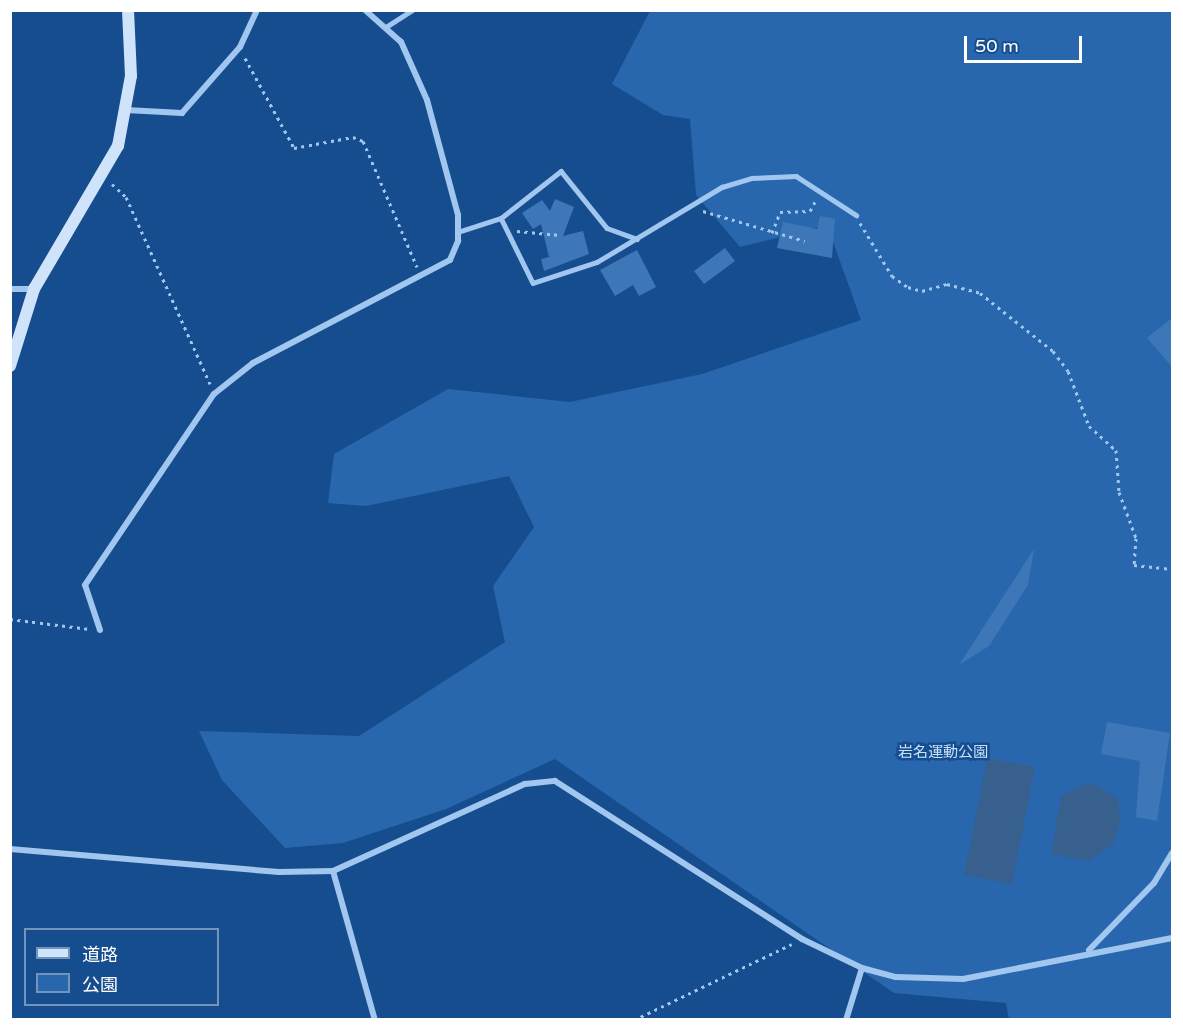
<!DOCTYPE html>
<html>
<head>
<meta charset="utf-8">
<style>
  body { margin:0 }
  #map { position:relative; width:1183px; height:1030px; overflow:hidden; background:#164d8e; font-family:"Varela Round","Noto Sans JP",sans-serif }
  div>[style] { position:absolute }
  .green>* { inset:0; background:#2867ad }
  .water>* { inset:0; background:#37608f }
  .building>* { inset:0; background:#3e77b7 }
  .path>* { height:3px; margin-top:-1.5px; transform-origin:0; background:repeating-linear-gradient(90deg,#a1c7f0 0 3px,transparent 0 7.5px) }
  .lane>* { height:4.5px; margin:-2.25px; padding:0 2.25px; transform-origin:2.25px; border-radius:2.25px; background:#a1c7f0 }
  .street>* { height:6px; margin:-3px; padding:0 3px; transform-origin:3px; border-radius:3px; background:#a1c7f0 }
  .secondary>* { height:12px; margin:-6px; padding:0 6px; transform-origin:6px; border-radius:6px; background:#cfe3fb }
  span { translate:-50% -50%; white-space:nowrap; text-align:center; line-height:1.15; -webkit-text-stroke:5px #164d8e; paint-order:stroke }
  .park-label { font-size:15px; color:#c7e0fb }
  .frame { position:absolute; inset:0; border:12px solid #fff; pointer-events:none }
  .legend { position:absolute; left:24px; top:928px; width:195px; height:78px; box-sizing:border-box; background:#164d8e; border:2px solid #7394bb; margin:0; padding:8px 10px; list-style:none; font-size:18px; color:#fff }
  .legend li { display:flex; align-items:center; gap:12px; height:30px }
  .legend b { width:30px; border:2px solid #7394bb }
  .scale { position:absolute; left:964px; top:36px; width:118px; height:27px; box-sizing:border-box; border:3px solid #fff; border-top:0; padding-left:8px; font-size:18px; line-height:21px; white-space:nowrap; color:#fff; -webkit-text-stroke:4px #164d8e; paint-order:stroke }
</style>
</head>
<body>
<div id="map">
  <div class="green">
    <div style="clip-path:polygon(650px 11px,1172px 11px,1172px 1019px,1009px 1019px,1006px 1003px,894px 993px,555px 759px,446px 809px,343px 843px,285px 848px,222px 780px,199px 731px,359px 736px,505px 642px,493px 586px,534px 527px,509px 476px,366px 506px,328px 503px,334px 454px,448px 389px,570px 402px,702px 374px,861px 320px,827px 225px,740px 247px,696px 195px,690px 119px,663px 115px,612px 84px)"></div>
  </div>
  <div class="water">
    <div style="clip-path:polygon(987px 758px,1035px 767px,1012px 884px,964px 875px)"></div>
    <div style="clip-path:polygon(1090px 782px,1118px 799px,1121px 821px,1113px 844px,1088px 861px,1051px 854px,1061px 796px)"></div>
  </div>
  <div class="building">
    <div style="clip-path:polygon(555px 199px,574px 207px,563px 236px,583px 231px,589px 254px,544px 271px,541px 259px,549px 257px,541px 224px,533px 229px,522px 213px,542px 200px,550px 211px)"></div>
    <div style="clip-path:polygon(820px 216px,835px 219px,832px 258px,777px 248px,783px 222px,817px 229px)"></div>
    <div style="clip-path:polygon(725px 248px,735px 261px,704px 284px,694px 271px)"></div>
    <div style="clip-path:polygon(637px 250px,656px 287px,639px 296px,633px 285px,615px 296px,600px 270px)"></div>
    <div style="clip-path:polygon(1173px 317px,1173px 368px,1147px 338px)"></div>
    <div style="clip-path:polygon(1034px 549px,1028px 585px,989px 646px,959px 665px)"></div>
    <div style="clip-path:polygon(1107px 722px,1170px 733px,1157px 821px,1136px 817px,1140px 761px,1101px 754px)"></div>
  </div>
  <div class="path">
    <div style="left:245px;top:58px;width:102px;rotate:61.4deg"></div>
    <div style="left:294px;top:148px;width:60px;rotate:-10.6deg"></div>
    <div style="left:353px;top:137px;width:11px;rotate:22deg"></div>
    <div style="left:363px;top:141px;width:137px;rotate:66.8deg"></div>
    <div style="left:112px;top:184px;width:19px;rotate:43deg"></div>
    <div style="left:126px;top:197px;width:205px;rotate:65.8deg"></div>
    <div style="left:703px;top:211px;width:106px;rotate:16.4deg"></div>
    <div style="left:860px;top:223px;width:62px;rotate:58.9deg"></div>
    <div style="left:892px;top:276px;width:19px;rotate:35deg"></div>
    <div style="left:908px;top:287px;width:15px;rotate:16deg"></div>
    <div style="left:922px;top:291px;width:26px;rotate:-16deg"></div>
    <div style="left:947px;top:284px;width:34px;rotate:15deg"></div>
    <div style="left:980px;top:293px;width:93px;rotate:38.5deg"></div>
    <div style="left:1053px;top:351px;width:25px;rotate:53deg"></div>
    <div style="left:1068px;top:371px;width:59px;rotate:69.1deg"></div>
    <div style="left:1089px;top:426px;width:36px;rotate:42deg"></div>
    <div style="left:1116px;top:450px;width:42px;rotate:85.9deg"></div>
    <div style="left:1119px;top:492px;width:49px;rotate:69.7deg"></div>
    <div style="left:1136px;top:538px;width:27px;rotate:94deg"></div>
    <div style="left:1134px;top:565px;width:38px;rotate:6deg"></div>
    <div style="left:517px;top:231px;width:43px;rotate:5.3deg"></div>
    <div style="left:772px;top:233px;width:22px;rotate:-69deg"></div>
    <div style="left:780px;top:212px;width:30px;rotate:-2deg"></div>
    <div style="left:810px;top:211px;width:13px;rotate:-61deg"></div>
    <div style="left:10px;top:619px;width:80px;rotate:7.2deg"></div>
    <div style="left:634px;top:1020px;width:175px;rotate:-25.7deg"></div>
  </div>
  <div class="lane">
    <div style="left:386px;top:27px;width:31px;rotate:-33deg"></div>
    <div style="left:501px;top:218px;width:76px;rotate:-38.1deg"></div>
    <div style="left:561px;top:171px;width:73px;rotate:51.1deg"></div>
    <div style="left:607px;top:228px;width:32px;rotate:20deg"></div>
    <div style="left:458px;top:232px;width:45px;rotate:-18deg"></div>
    <div style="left:501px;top:218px;width:72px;rotate:63.8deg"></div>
    <div style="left:533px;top:283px;width:67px;rotate:-18.2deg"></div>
    <div style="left:597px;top:262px;width:146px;rotate:-31deg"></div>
    <div style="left:722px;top:187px;width:31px;rotate:-17deg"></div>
    <div style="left:752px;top:178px;width:44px;rotate:-2.6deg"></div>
    <div style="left:796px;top:176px;width:72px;rotate:33deg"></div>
  </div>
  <div class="street">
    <div style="left:126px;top:110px;width:56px;rotate:3.1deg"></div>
    <div style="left:182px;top:113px;width:88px;rotate:-48.7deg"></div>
    <div style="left:240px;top:47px;width:41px;rotate:-65.3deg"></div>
    <div style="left:10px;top:289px;width:24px"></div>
    <div style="left:100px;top:630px;width:47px;rotate:-108.4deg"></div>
    <div style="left:85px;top:585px;width:230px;rotate:-56deg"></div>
    <div style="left:214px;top:394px;width:50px;rotate:-38.5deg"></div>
    <div style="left:253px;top:363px;width:222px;rotate:-27.6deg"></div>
    <div style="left:450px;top:260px;width:21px;rotate:-67deg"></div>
    <div style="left:458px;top:241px;width:26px;rotate:-90deg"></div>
    <div style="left:458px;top:215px;width:119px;rotate:-105.1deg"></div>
    <div style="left:427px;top:100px;width:64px;rotate:-114.1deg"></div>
    <div style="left:401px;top:42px;width:48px;rotate:-138.4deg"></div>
    <div style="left:10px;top:849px;width:270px;rotate:4.9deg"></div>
    <div style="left:279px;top:872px;width:54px;rotate:-1.1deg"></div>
    <div style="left:333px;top:871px;width:211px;rotate:-24.4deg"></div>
    <div style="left:525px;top:784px;width:30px;rotate:-6deg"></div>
    <div style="left:555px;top:781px;width:293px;rotate:32.6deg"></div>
    <div style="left:802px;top:939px;width:67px;rotate:25.8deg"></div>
    <div style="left:862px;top:968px;width:35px;rotate:15deg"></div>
    <div style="left:896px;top:977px;width:67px;rotate:1.7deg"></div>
    <div style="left:963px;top:979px;width:213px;rotate:-11.1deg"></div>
    <div style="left:333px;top:871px;width:155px;rotate:74.3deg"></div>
    <div style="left:1089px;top:950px;width:93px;rotate:-45.9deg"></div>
    <div style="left:1154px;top:883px;width:35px;rotate:-59deg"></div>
    <div style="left:846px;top:1020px;width:54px;rotate:-72.9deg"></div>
  </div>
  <div class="secondary">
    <div style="left:10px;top:366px;width:81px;rotate:-72.7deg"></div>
    <div style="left:34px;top:289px;width:166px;rotate:-59.6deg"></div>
    <div style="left:118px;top:146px;width:71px;rotate:-79.5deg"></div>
    <div style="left:131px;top:76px;width:66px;rotate:-92.6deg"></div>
  </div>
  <div class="park-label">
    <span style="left:943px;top:753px">岩名運動公園</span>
  </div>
  <div class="frame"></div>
  <ul class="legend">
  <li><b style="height:8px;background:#cfe3fb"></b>道路</li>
  <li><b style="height:16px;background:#2867ad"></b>公園</li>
  </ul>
  <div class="scale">50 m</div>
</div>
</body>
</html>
